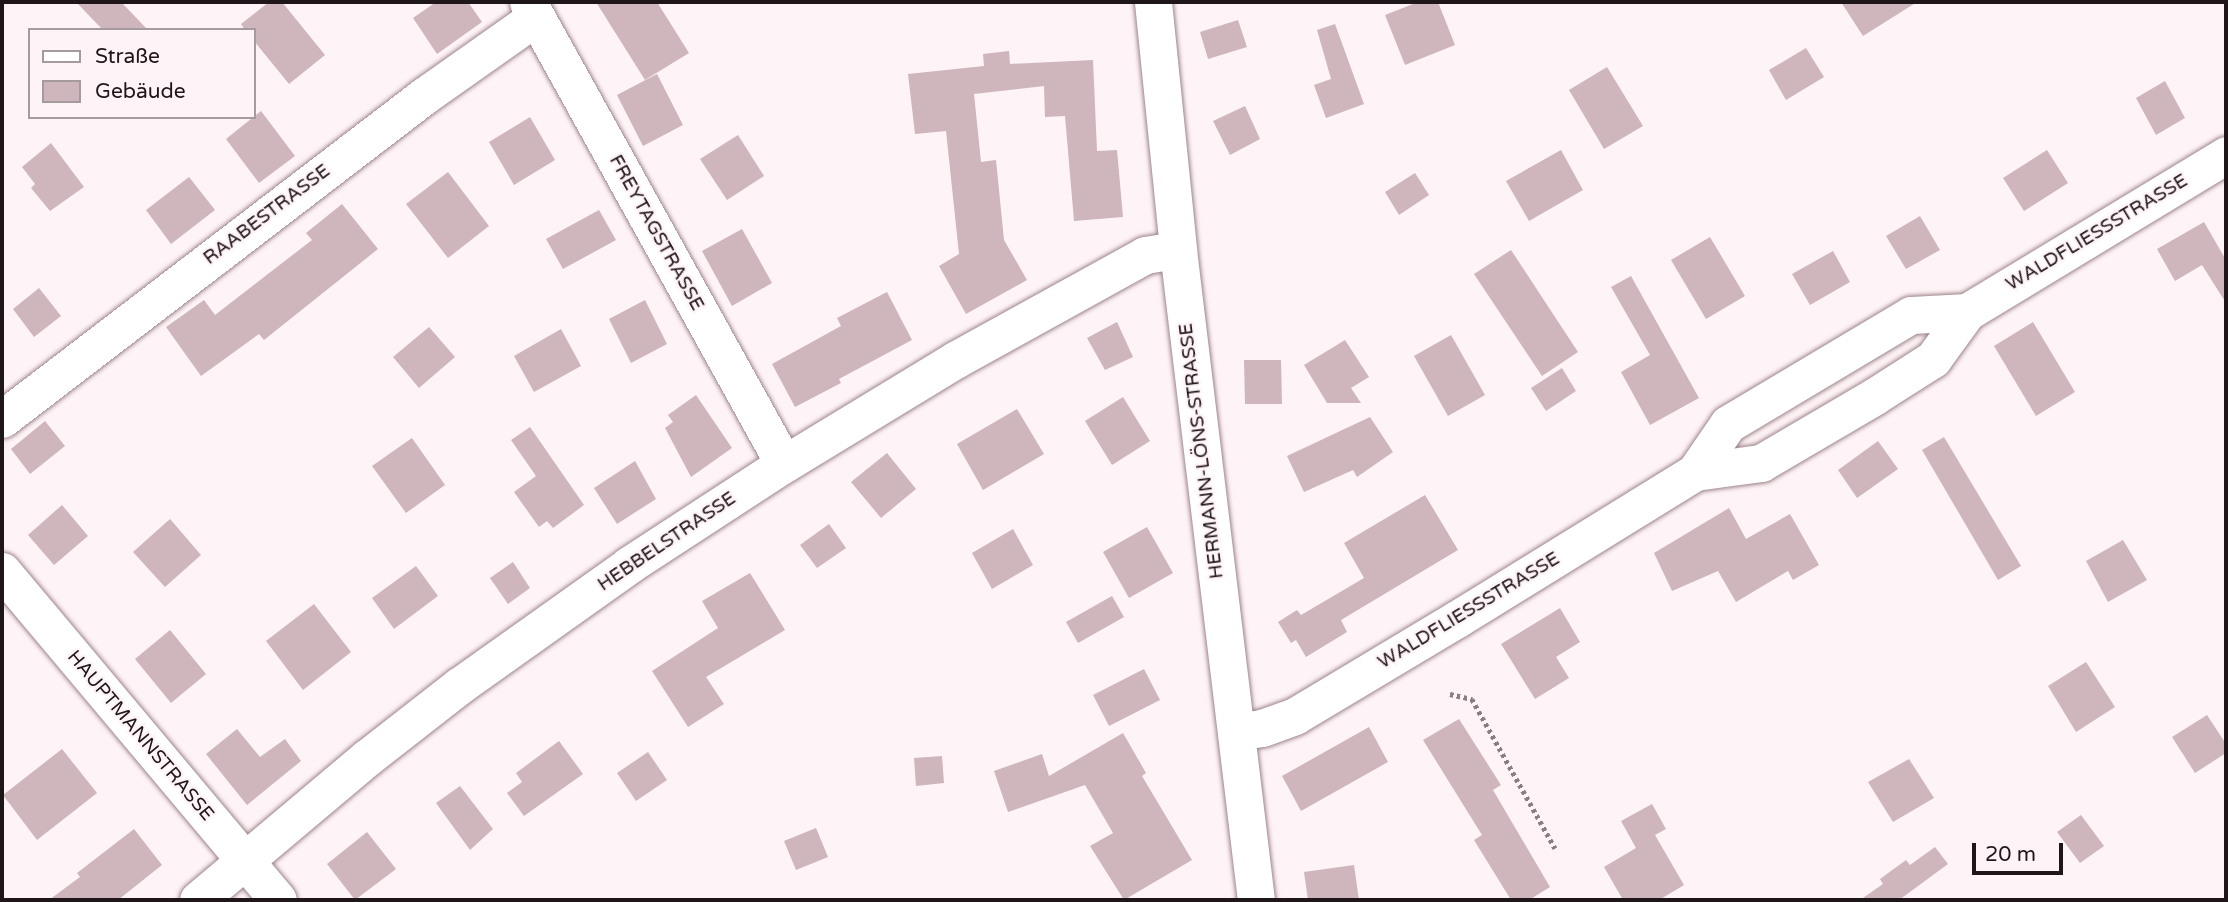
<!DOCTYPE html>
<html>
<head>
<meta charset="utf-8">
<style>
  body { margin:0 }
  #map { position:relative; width:2228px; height:902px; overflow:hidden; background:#fef3f6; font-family:"Varela Round",sans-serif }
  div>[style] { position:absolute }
  .building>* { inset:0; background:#cfb5bc }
  .path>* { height:4.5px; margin-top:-2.25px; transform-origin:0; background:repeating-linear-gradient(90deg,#897f82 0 3.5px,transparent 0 7px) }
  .roads { filter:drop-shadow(0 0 2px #9d848a) drop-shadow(0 0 2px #9d848a) }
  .minor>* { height:37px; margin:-18.5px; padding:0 18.5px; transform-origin:18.5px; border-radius:18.5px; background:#fff }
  span { translate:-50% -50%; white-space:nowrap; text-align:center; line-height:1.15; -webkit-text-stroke:5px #fef3f6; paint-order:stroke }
  .street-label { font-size:19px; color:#1f1619 }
  .frame { position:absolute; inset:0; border:4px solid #1f1619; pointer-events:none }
  .legend { position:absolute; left:28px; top:28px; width:228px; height:91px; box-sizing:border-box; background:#fef3f6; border:2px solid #a59b9e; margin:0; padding:9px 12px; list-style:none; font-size:21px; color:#1f1619 }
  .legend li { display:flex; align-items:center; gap:14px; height:35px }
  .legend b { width:35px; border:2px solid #a59b9e }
  .scale { position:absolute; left:1972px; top:843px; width:91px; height:32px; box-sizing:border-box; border:4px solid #1f1619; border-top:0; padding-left:9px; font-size:21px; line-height:24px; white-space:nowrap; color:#1f1619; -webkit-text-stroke:5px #fef3f6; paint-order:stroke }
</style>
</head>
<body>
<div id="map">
  <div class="building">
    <div style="clip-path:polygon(76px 2px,121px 2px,148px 30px,103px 30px)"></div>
    <div style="clip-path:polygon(269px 2px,282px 2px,325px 55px,289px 84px,254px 41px,254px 30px,245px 30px,241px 24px)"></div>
    <div style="clip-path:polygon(436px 2px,468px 2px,482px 22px,437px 54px,413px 18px)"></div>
    <div style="clip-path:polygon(596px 2px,657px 2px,689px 53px,645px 80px)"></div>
    <div style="clip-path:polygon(1418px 2px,1438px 2px,1455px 45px,1405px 65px,1385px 15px)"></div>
    <div style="clip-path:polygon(1841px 2px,1917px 2px,1863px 36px)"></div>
    <div style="clip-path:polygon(1238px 20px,1247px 47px,1208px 59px,1200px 32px)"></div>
    <div style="clip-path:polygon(1335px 24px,1364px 104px,1326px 118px,1314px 85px,1331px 79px,1317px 30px)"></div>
    <div style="clip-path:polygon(1806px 48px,1824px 77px,1786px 100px,1769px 70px)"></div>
    <div style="clip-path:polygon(1009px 51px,1010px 64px,1093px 60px,1097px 151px,1117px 150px,1123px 217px,1074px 221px,1065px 116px,1045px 117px,1044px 86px,974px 94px,981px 162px,996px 160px,1004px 240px,1027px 280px,966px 314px,939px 266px,959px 254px,946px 131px,915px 134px,908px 74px,984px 66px,983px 54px)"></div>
    <div style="clip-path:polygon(1607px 67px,1643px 126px,1604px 149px,1569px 90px)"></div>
    <div style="clip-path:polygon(657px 74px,683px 125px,643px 146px,617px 95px)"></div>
    <div style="clip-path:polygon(2165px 81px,2185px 118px,2156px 135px,2136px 98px)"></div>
    <div style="clip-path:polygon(1245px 106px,1260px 139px,1230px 155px,1213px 121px)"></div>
    <div style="clip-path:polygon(261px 111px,295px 156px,259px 183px,226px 139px)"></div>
    <div style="clip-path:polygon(530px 117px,555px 160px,514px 185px,489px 142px)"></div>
    <div style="clip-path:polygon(738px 135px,764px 176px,727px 200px,700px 159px)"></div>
    <div style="clip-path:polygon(51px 143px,84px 187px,50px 211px,31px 188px,35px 184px,22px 167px)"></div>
    <div style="clip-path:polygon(1561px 150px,1583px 190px,1529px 221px,1506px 181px)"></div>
    <div style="clip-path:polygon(2047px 150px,2068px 183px,2024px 211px,2003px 178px)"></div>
    <div style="clip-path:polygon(448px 172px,489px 226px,448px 258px,406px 204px)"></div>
    <div style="clip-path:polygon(1415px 173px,1429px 195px,1399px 215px,1385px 192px)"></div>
    <div style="clip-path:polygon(189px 177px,215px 210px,171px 244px,146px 210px)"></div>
    <div style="clip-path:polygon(342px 204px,378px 249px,264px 340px,259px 334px,201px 376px,166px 327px,204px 300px,215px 315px,312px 240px,306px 233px)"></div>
    <div style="clip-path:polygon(599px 210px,616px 240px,563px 269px,546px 239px)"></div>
    <div style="clip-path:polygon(1920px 216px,1940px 250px,1906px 269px,1886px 236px)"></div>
    <div style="clip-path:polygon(2204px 222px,2226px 260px,2226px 303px,2202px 265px,2175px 281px,2157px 249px)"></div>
    <div style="clip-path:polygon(742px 229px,772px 283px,732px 306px,702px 251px)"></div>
    <div style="clip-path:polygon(1710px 237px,1745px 296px,1706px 319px,1671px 260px)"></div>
    <div style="clip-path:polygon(1511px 250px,1578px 352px,1542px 376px,1474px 274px)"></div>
    <div style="clip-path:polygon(1833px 251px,1850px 282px,1810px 305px,1792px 274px)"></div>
    <div style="clip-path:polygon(1631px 276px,1699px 398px,1650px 425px,1621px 372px,1650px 355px,1611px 287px)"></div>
    <div style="clip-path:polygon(39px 288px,61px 316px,34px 337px,13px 309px)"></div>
    <div style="clip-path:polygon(887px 292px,912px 340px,839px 379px,841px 383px,795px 407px,772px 364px,841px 326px,837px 318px)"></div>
    <div style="clip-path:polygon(645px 300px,667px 344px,631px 363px,609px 319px)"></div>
    <div style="clip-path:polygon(1117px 322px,1133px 357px,1105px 370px,1087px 338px)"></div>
    <div style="clip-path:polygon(2033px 322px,2075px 392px,2036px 416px,1994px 346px)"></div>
    <div style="clip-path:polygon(429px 327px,455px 357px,419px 388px,393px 357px)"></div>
    <div style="clip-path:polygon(561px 329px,581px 366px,534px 392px,514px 356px)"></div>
    <div style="clip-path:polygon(1451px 335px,1485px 395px,1448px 416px,1414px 356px)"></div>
    <div style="clip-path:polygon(1345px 340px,1369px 377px,1351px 388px,1361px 403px,1327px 403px,1304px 365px)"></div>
    <div style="clip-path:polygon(1244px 360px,1281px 360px,1282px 404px,1245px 404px)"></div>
    <div style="clip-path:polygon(1562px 368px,1576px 391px,1546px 411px,1531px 388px)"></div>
    <div style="clip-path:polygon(696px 395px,732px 448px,691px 477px,665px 428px,673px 422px,668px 415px)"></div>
    <div style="clip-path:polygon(1123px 397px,1150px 441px,1112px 465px,1085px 421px)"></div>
    <div style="clip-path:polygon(1017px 409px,1044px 454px,983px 490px,957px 444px)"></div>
    <div style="clip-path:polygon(1370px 417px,1393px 452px,1357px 477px,1353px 470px,1304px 492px,1287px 456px)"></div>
    <div style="clip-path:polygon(45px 421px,65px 446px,30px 474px,11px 449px)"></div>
    <div style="clip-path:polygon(530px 427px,584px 505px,553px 528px,547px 521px,539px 527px,514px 492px,536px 476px,511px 440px)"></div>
    <div style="clip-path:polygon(1944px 437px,2021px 566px,1998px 580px,1922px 450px)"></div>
    <div style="clip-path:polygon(412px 438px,445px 485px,406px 513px,372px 466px)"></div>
    <div style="clip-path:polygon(1878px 441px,1898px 469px,1857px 498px,1838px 470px)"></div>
    <div style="clip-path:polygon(887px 453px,916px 489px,881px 518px,851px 482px)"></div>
    <div style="clip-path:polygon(635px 461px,656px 499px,617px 524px,594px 488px)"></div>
    <div style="clip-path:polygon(1425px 495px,1458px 550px,1341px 620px,1347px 632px,1306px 657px,1296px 640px,1291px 643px,1278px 622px,1297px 610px,1301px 615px,1364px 578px,1344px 543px)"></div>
    <div style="clip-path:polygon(62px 505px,88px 536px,54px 565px,28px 535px)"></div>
    <div style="clip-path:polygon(1729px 508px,1746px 539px,1790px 514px,1819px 565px,1793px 580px,1788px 571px,1736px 602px,1718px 571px,1672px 591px,1654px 553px)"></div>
    <div style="clip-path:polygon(170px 519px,201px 555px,165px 587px,133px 552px)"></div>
    <div style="clip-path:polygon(829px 524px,846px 548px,817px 568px,800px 545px)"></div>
    <div style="clip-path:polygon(1147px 527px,1173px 573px,1129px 598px,1103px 552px)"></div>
    <div style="clip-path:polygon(1013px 529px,1033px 565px,992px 589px,972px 553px)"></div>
    <div style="clip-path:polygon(2123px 540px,2147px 580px,2108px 602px,2086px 561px)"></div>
    <div style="clip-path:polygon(513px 562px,530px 588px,508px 604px,490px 578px)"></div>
    <div style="clip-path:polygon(416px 566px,438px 596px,394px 629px,372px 598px)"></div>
    <div style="clip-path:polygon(750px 573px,785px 630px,706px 677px,724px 704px,688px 727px,652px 671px,718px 628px,702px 601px)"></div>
    <div style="clip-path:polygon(1112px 596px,1124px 617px,1078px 643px,1066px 622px)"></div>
    <div style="clip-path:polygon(314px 604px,351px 652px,303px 690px,266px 641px)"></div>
    <div style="clip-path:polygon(1560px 608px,1580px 642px,1556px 657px,1569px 678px,1535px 699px,1501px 644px)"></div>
    <div style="clip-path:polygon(170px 630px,206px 674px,171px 703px,135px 659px)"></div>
    <div style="clip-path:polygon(2086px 662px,2115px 707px,2076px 732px,2048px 686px)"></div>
    <div style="clip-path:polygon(1144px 669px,1160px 700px,1109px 726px,1093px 695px)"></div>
    <div style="clip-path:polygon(2207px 715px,2226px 744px,2226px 753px,2195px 773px,2172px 737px)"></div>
    <div style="clip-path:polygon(1459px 719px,1501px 785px,1493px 790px,1550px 887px,1529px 900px,1511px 900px,1474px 840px,1482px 835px,1423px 740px)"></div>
    <div style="clip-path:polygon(1369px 727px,1388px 762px,1301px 811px,1282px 776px)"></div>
    <div style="clip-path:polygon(237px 729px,260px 757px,285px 739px,301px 761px,247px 805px,206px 754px)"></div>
    <div style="clip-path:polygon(1123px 733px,1146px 773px,1142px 776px,1192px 860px,1124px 900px,1090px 846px,1113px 833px,1085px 785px,1008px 812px,994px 771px,1042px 754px,1049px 776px)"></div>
    <div style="clip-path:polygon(559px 741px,583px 774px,524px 816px,507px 793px,522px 782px,516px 773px)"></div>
    <div style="clip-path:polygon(62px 749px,97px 793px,37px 840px,3px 795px)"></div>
    <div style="clip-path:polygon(648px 752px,667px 780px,636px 801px,617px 773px)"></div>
    <div style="clip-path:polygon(942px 756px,944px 783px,916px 786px,914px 758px)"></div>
    <div style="clip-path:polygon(1909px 759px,1934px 798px,1893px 822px,1868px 782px)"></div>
    <div style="clip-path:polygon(460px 786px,493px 829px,470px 850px,436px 803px)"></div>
    <div style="clip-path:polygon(1652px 804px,1666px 829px,1655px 835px,1684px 885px,1659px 900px,1623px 900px,1604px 867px,1636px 848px,1621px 821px)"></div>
    <div style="clip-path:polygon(2081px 815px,2104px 846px,2080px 863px,2057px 832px)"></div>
    <div style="clip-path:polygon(816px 828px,828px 857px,796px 870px,784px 841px)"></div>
    <div style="clip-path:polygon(134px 829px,162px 865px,118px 900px,49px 900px,80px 877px,77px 873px)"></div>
    <div style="clip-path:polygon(367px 832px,396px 869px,355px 900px,327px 864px)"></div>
    <div style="clip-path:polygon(1935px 847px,1948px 864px,1899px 900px,1860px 900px,1883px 884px,1880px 879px,1906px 860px,1910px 865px)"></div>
    <div style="clip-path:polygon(1354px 865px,1359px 900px,1308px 900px,1304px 872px)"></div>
  </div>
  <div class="path">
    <div style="left:1450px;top:694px;width:23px;rotate:13deg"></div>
    <div style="left:1472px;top:699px;width:171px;rotate:60.9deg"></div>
  </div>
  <div class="roads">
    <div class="minor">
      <div style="left:528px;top:2px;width:528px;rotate:61.01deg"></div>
      <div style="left:1153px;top:2px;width:249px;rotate:84.2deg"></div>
      <div style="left:1178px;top:250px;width:655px;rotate:83.16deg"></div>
      <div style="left:2px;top:419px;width:531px;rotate:-37.43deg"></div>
      <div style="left:424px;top:96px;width:137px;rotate:-35.2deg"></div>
      <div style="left:1695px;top:472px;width:67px;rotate:-7.8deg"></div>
      <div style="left:1761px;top:463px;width:132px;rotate:-30.4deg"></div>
      <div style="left:1875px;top:396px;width:69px;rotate:-32.5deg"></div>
      <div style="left:1933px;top:359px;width:58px;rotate:-54.1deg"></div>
      <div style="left:1967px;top:312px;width:303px;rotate:-31.2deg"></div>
      <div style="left:2px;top:571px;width:429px;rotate:50deg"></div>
      <div style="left:1236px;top:732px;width:26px;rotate:-9deg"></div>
      <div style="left:1262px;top:728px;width:35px;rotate:-20deg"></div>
      <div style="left:1295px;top:716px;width:189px;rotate:-30.9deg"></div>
      <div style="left:1457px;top:619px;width:280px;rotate:-31.7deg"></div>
      <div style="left:1695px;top:472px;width:58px;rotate:-55.5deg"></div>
      <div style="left:1728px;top:424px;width:213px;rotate:-30.8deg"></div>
      <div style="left:1911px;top:315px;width:56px;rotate:-3.1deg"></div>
      <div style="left:198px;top:900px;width:222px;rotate:-40.1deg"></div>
      <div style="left:368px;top:757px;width:115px;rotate:-38deg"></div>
      <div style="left:459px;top:686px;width:209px;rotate:-35.4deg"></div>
      <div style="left:629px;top:565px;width:185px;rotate:-33.1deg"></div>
      <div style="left:784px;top:464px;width:200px;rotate:-31.3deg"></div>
      <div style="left:955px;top:360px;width:217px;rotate:-28.9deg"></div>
      <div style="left:1145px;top:255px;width:33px;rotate:-9deg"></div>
    </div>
  </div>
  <div class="street-label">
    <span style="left:267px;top:215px;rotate:-37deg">RAABESTRASSE</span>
    <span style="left:656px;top:233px;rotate:61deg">FREYTAGSTRASSE</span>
    <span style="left:2097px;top:233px;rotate:-31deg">WALDFLIESSSTRASSE</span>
    <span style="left:1202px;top:451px;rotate:-97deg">HERMANN-LÖNS-STRASSE</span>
    <span style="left:667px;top:542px;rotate:-34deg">HEBBELSTRASSE</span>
    <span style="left:1469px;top:611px;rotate:-31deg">WALDFLIESSSTRASSE</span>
    <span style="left:140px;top:736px;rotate:50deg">HAUPTMANNSTRASSE</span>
  </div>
  <div class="frame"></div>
  <ul class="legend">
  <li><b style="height:9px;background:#fff"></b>Straße</li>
  <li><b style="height:19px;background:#cfb5bc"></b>Gebäude</li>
  </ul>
  <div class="scale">20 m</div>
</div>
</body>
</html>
